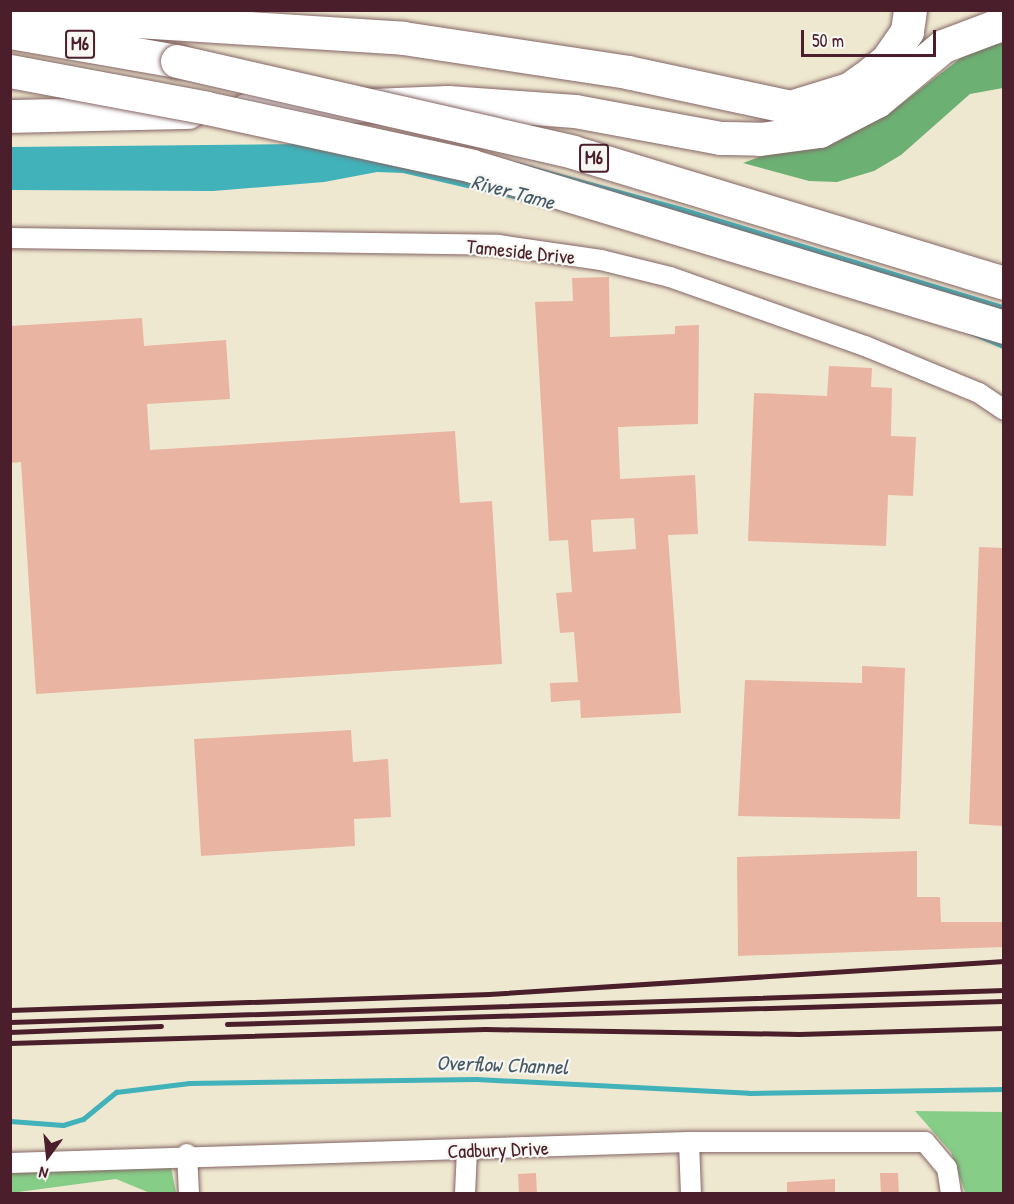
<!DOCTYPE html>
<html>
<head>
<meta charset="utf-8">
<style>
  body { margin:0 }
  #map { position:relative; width:1014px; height:1204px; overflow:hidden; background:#efe8d0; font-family:"Patrick Hand",sans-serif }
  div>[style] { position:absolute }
  .green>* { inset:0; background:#86cd88 }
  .forest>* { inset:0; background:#6cb074 }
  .water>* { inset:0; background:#41b1ba }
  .stream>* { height:5px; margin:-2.5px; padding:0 2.5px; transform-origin:2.5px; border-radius:2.5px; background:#41b1ba }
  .building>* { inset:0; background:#e9b4a2 }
  .roads { filter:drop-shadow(0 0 2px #846565) drop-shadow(0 0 2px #846565) }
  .minor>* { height:20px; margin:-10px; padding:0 10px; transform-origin:10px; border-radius:10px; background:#fff }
  .motorway>* { height:33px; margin:-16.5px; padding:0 16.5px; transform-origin:16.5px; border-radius:16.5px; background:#fff }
  .rail>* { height:4.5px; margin:-2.25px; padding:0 2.25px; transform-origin:2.25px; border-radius:2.25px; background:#4a1f2b }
  .bridges { filter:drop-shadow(0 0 2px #846565) drop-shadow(0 0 2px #846565) }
  .motorway-bridge>* { height:33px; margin:-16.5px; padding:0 16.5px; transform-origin:16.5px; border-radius:16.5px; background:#fff }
  span { translate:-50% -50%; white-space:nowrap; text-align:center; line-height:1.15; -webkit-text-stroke:4.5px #f6f6f2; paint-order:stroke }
  .shield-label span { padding:2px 4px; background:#f6f6f2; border:2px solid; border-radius:4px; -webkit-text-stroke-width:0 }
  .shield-label { font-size:18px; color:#4a1f2b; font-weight:700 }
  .street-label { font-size:20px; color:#4a1f2b }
  .water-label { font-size:21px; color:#465964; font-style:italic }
  .frame { position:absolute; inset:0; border:12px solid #4a1f2b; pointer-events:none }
  .north { position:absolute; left:18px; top:1126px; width:60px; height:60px; -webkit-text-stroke:4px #f6f6f2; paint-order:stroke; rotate:195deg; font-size:16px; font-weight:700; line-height:24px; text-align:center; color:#4a1f2b }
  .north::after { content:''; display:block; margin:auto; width:21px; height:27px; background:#4a1f2b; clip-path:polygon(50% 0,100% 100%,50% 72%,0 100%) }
  .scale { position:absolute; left:801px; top:30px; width:135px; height:27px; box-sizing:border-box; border:3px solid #4a1f2b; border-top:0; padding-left:8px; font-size:18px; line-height:21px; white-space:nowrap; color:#4a1f2b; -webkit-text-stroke:4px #f6f6f2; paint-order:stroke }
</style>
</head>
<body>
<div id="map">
  <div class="green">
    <div style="clip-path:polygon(915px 1111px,1003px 1112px,1003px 1193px,965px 1192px,951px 1152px)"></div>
    <div style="clip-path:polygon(170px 1162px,176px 1193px,150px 1193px,116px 1179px,11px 1193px,10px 1171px)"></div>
  </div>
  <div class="forest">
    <div style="clip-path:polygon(1003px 43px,1003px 88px,970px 94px,901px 155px,874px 171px,837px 182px,809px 181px,743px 163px,901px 104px,974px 48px)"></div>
  </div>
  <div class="water">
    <div style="clip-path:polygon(401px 143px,517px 162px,682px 207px,1003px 305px,1003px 349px,915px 311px,600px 219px,403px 173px,377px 172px,324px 182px,213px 191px,11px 190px,10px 147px)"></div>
  </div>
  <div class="stream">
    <div style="left:10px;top:1121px;width:53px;rotate:4.3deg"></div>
    <div style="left:63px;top:1125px;width:21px;rotate:-17deg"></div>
    <div style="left:83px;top:1119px;width:43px;rotate:-39.3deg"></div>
    <div style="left:116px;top:1092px;width:74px;rotate:-7deg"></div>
    <div style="left:189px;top:1083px;width:287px;rotate:-0.8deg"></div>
    <div style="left:476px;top:1079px;width:273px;rotate:2.9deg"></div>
    <div style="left:749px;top:1093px;width:255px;rotate:-0.9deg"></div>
  </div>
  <div class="building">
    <div style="clip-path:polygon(evenodd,609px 277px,610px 337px,675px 334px,675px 326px,699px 325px,698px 424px,618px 427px,620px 479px,695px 475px,698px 534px,668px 535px,681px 713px,581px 718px,580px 700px,551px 702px,550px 683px,578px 682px,574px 632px,560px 633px,556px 593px,572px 592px,568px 540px,549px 541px,535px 302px,573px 301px,572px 278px,609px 277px,634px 518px,636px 549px,593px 552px,591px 520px,634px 518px)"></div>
    <div style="clip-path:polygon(142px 318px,144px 346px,226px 340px,230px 399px,147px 404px,150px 450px,455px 431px,460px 503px,492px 501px,502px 664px,36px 694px,21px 462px,10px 463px,10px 326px)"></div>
    <div style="clip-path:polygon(829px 366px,872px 368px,871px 387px,892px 388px,891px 436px,916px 437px,913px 496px,888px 495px,886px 546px,748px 541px,754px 393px,827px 396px)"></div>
    <div style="clip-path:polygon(979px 547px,1004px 548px,1004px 826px,969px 824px)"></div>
    <div style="clip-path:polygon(862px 666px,905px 668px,900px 819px,738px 816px,745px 680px,862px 683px)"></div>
    <div style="clip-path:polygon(351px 730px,353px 762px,388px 759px,391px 817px,354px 819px,355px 846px,201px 856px,194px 739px)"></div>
    <div style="clip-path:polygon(917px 851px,917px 897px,940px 897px,941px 922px,1004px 922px,1004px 947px,738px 956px,737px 857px)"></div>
    <div style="clip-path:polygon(536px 1173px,537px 1194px,519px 1194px,518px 1174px)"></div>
    <div style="clip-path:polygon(880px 1173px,898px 1173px,899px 1194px,881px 1194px)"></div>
    <div style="clip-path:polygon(835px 1179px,835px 1194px,787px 1194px,787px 1182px)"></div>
  </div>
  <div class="roads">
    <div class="minor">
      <div style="left:10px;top:238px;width:488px;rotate:0.8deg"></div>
      <div style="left:498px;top:245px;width:104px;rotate:8.3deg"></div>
      <div style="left:601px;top:260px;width:71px;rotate:13.8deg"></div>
      <div style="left:670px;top:277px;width:207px;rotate:19.5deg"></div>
      <div style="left:865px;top:346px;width:123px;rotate:22.4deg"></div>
      <div style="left:979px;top:393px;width:30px;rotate:34deg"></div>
      <div style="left:689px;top:1142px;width:52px;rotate:87.8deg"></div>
      <div style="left:187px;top:1154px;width:40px;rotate:87.1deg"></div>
      <div style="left:10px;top:1163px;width:679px;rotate:-1.77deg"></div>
      <div style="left:689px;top:1142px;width:236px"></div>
      <div style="left:925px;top:1142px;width:34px;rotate:50deg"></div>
      <div style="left:947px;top:1168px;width:26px;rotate:81deg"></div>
      <div style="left:465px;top:1194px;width:44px;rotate:-87.4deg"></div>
    </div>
    <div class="motorway">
      <div style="left:10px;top:13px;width:394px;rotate:3.6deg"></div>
      <div style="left:403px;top:38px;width:227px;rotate:8.6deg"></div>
      <div style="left:627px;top:72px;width:167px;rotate:12.1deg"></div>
      <div style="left:790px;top:107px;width:62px;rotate:-17deg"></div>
      <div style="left:849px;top:89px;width:19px;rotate:-35deg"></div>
      <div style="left:865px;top:78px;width:28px;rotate:-39deg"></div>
      <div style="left:887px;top:60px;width:35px;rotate:-55deg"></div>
      <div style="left:907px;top:31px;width:21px;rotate:-82deg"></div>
      <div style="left:10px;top:32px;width:169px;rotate:9.9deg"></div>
      <div style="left:246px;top:110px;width:202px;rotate:-2.3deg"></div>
      <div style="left:448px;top:102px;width:127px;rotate:4.1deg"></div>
      <div style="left:575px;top:111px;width:148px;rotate:10.5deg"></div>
      <div style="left:721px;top:138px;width:39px;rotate:1deg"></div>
      <div style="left:760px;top:139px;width:60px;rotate:-7.7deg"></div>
      <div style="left:819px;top:131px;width:65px;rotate:-27.3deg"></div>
      <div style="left:877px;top:101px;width:86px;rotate:-39.8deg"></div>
      <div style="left:943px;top:46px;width:65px;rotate:-20.7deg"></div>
      <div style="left:10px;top:116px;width:178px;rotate:-1.3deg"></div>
    </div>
  </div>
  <div class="rail">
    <div style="left:10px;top:1010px;width:479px;rotate:-1.9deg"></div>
    <div style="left:489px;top:994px;width:516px;rotate:-3.67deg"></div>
    <div style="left:10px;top:1022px;width:995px;rotate:-1.84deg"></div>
    <div style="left:227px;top:1024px;width:777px;rotate:-1.7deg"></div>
    <div style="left:10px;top:1032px;width:151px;rotate:-2.3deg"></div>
    <div style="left:10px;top:1043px;width:475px;rotate:-1.7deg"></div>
    <div style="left:485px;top:1029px;width:314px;rotate:0.9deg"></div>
    <div style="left:799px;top:1034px;width:205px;rotate:-1.7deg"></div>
  </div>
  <div class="bridges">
    <div class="motorway-bridge">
      <div style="left:177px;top:61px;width:406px;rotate:12.9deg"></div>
      <div style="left:573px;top:152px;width:450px;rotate:16.9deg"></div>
      <div style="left:10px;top:71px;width:200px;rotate:10.6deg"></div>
      <div style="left:207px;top:108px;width:271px;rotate:12.3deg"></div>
      <div style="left:472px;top:166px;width:556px;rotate:16.84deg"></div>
    </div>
  </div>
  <div class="shield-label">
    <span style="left:80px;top:44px">M6</span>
    <span style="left:594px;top:158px">M6</span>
  </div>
  <div class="street-label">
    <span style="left:521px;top:251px;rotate:6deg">Tameside Drive</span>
    <span style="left:498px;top:1149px;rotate:-2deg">Cadbury Drive</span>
  </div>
  <div class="water-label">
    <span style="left:513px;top:192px;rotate:15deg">River Tame</span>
    <span style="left:502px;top:1065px;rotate:2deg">Overflow Channel</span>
  </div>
  <div class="frame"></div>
  <div class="north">N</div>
  <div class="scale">50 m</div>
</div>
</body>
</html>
